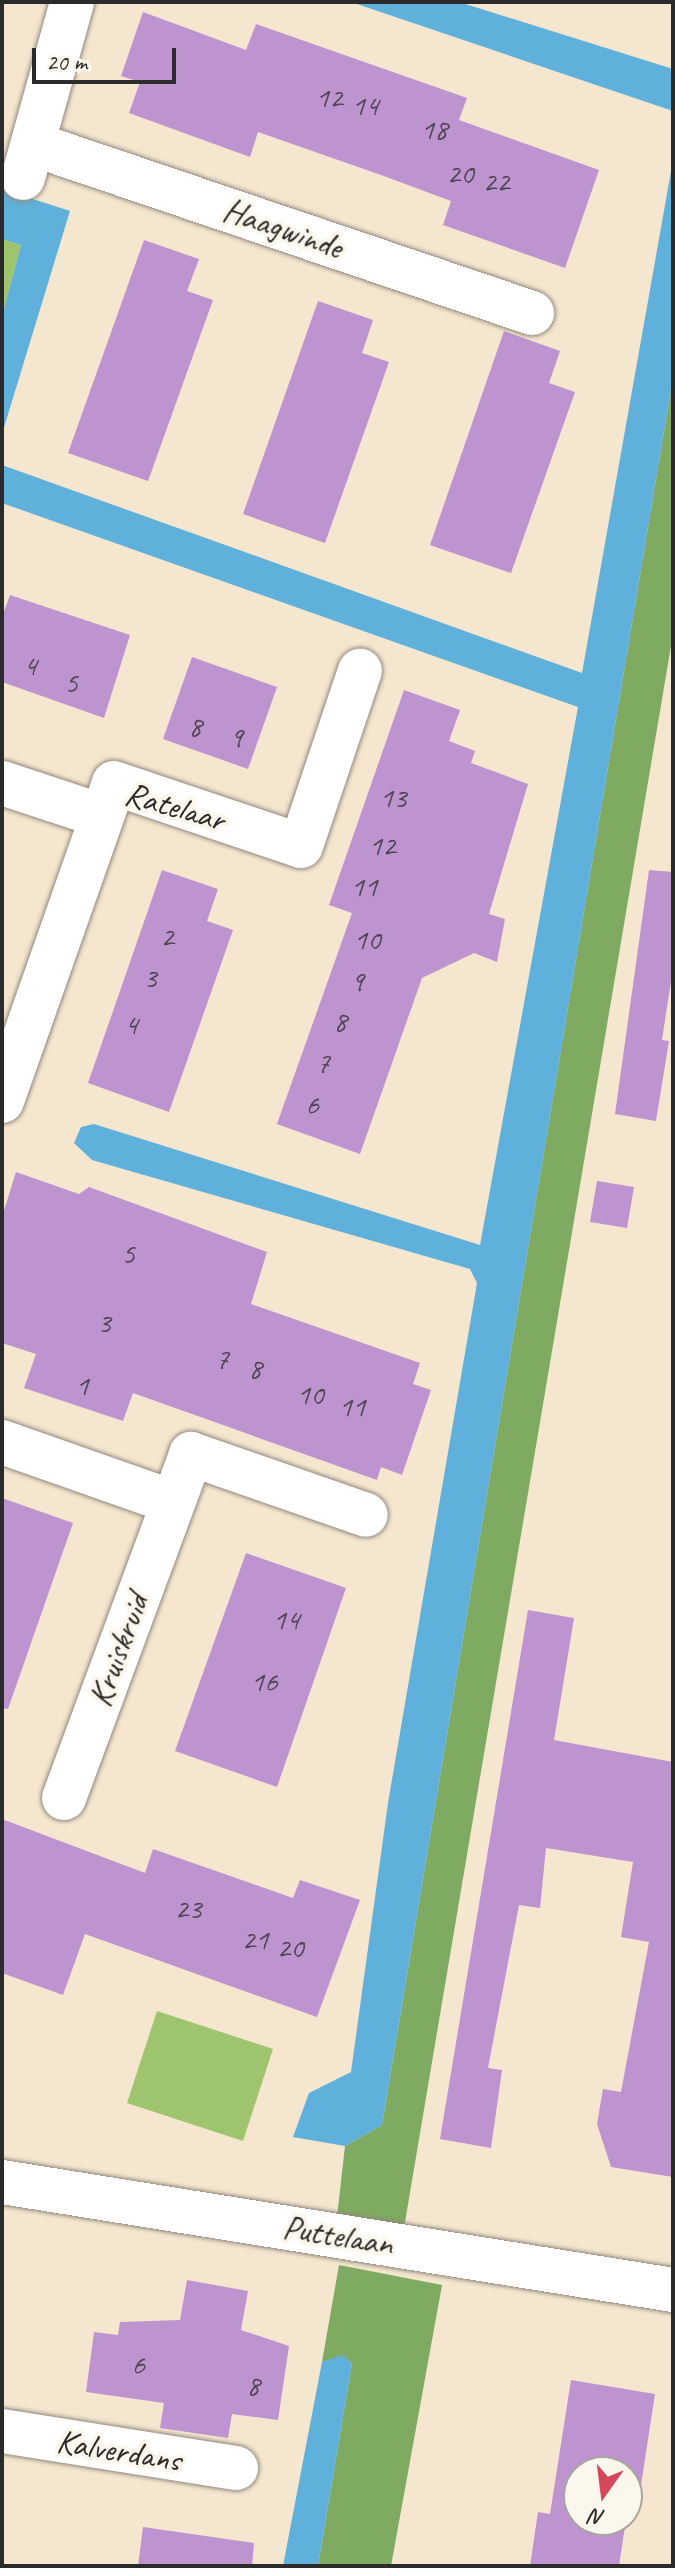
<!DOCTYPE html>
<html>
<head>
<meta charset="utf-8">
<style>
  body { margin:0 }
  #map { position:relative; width:675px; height:2568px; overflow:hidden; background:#f5e6cf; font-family:Caveat,sans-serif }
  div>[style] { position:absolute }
  .green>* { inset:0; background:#9fc46e }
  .forest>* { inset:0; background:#7faa61 }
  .water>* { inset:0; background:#5fb0da }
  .building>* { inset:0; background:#bd94d0 }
  .roads { filter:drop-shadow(0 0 2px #90887d) drop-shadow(0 0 2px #90887d) }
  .minor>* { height:44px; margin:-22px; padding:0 22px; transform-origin:22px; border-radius:22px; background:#fff }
  .tertiary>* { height:44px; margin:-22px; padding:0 22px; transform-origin:22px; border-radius:22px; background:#fff }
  span { translate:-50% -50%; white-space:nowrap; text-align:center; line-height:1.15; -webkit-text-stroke:8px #fbf7ec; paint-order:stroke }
  .number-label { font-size:30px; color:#504554 }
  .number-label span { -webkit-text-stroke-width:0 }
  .street-label { font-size:34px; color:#2b2b2b }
  .frame { position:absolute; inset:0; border:4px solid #2b2b2b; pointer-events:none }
  .north { position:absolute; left:563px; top:2456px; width:80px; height:80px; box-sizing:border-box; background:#fbf7ec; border:2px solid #a8a59f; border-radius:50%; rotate:194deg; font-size:22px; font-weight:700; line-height:32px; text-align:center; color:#2b2b2b }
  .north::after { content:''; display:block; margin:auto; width:28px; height:36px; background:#d1495b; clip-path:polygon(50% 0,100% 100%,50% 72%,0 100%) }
  .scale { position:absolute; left:32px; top:48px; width:144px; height:36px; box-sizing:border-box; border:4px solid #2b2b2b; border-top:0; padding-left:10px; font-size:24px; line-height:28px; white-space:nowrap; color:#2b2b2b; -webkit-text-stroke:6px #fbf7ec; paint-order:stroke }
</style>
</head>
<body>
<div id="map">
  <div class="green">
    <div style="clip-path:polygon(2px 239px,21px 245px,2px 316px)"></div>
    <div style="clip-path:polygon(157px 2011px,273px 2049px,243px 2141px,127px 2103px)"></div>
  </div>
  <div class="forest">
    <div style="clip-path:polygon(673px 377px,673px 634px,404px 2228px,337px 2217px,345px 2146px,382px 2125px)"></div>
    <div style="clip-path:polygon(339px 2265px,442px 2285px,391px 2566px,318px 2566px,352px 2363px,342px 2356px,322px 2362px)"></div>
  </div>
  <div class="water">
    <div style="clip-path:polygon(351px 2px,459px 2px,673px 69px,673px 111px)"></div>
    <div style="clip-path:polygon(673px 160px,673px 377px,382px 2125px,345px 2146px,293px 2137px,309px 2093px,351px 2072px,388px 1803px,477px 1283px,470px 1269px,92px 1160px,74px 1143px,81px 1127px,94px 1124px,480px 1245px,578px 707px,2px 503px,2px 465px,582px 673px)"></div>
    <div style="clip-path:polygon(2px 189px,70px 211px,2px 434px,2px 316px,21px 245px,2px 239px)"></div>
    <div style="clip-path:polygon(342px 2355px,352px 2363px,318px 2566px,283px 2566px,322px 2362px)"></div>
  </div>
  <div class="building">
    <div style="clip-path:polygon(143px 12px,246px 50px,256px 24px,467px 98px,459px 120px,599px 170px,565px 268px,443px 225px,451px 201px,381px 175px,258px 132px,250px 157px,129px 113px,140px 82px,121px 76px)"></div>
    <div style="clip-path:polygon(144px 240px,199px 259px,187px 291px,213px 300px,148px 481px,68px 453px)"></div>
    <div style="clip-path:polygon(318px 301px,373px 320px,362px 353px,389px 362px,325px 543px,243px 514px)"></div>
    <div style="clip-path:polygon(504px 331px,560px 351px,549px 383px,575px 392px,511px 573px,430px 545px)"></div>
    <div style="clip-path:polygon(10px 595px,130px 635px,104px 718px,2px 682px,2px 617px)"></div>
    <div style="clip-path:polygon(192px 657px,277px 687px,248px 769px,163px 739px)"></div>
    <div style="clip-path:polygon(404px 690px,460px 710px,449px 741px,475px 751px,471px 763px,528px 784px,489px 914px,505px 919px,497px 962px,474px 953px,422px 978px,360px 1154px,277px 1124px,352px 913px,329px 905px)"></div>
    <div style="clip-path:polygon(162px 870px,218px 889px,207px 921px,233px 930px,169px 1112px,88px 1083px)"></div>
    <div style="clip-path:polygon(649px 870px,673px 872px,673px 968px,662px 1040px,669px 1041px,656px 1121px,615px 1114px)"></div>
    <div style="clip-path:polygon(16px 1172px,79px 1194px,89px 1187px,267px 1252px,251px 1304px,420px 1363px,413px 1384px,431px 1390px,402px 1475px,381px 1467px,377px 1480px,133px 1393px,123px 1421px,24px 1388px,36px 1354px,2px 1343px,2px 1217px)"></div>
    <div style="clip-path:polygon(597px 1181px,634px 1187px,627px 1228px,590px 1222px)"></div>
    <div style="clip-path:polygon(2px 1498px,73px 1523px,8px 1709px,2px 1708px)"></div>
    <div style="clip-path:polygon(246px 1553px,346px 1588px,277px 1787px,175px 1751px)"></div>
    <div style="clip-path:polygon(528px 1610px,574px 1618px,554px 1740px,673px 1762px,673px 2177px,611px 2167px,597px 2124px,603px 2089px,621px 2092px,649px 1942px,621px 1937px,633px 1862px,546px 1848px,540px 1908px,519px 1905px,488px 2068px,502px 2070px,491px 2148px,440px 2139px)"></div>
    <div style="clip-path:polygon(2px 1819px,145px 1873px,153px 1849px,293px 1898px,300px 1880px,360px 1900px,317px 2017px,85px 1934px,63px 1995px,2px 1973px)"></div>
    <div style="clip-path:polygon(187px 2280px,248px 2291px,241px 2330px,289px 2346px,278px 2420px,232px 2414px,228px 2438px,160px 2428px,164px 2403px,86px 2392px,94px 2332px,118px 2335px,120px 2322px,180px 2320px)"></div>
    <div style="clip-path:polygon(571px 2380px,655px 2394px,637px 2511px,627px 2515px,627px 2472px,579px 2472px,579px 2520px,626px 2520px,619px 2566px,530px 2566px,538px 2512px,550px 2514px)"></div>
    <div style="clip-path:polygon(143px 2527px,254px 2543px,252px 2566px,138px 2566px)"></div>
  </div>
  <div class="roads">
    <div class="minor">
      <div style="left:33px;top:144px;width:527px;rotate:18.71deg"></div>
      <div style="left:23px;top:178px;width:183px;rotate:-74.4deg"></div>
      <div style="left:2px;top:783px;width:105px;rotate:18.3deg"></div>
      <div style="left:2px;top:1101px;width:337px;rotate:-70.6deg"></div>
      <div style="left:114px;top:783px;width:197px;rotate:18.6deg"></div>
      <div style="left:301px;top:846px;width:185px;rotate:-71.4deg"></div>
      <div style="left:2px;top:1442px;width:180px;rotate:19.4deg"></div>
      <div style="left:64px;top:1798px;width:367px;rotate:-69.7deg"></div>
      <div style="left:191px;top:1454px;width:185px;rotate:19.2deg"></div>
      <div style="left:2px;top:2431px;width:237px;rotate:9deg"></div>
    </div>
    <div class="tertiary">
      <div style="left:2px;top:2182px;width:680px;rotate:9.14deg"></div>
    </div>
  </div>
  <div class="number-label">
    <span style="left:329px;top:97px">12</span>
    <span style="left:365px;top:105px">14</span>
    <span style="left:434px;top:129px">18</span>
    <span style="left:460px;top:173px">20</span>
    <span style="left:496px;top:181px">22</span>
    <span style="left:30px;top:665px">4</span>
    <span style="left:71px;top:682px">5</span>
    <span style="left:195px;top:726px">8</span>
    <span style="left:236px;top:737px">9</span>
    <span style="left:393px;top:797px">13</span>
    <span style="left:382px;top:845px">12</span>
    <span style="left:364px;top:886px">11</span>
    <span style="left:167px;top:936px">2</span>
    <span style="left:367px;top:939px">10</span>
    <span style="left:150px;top:977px">3</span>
    <span style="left:357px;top:981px">9</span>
    <span style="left:340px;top:1021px">8</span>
    <span style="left:131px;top:1024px">4</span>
    <span style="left:323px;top:1062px">7</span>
    <span style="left:312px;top:1104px">6</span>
    <span style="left:128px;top:1253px">5</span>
    <span style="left:104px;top:1322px">3</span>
    <span style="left:222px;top:1358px">7</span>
    <span style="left:255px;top:1368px">8</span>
    <span style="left:82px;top:1385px">1</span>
    <span style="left:310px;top:1394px">10</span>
    <span style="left:352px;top:1406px">11</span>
    <span style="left:286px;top:1619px">14</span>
    <span style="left:264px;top:1681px">16</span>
    <span style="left:188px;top:1908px">23</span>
    <span style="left:255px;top:1939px">21</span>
    <span style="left:290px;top:1947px">20</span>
    <span style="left:138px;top:2364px">6</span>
    <span style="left:253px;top:2385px">8</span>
  </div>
  <div class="street-label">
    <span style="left:283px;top:228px;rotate:19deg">Haagwinde</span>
    <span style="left:175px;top:806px;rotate:16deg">Ratelaar</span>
    <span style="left:118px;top:1650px;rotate:-70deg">Kruiskruid</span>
    <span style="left:338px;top:2235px;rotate:9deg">Puttelaan</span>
    <span style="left:119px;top:2450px;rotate:9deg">Kalverdans</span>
  </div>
  <div class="frame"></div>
  <div class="north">N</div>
  <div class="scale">20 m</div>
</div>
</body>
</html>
